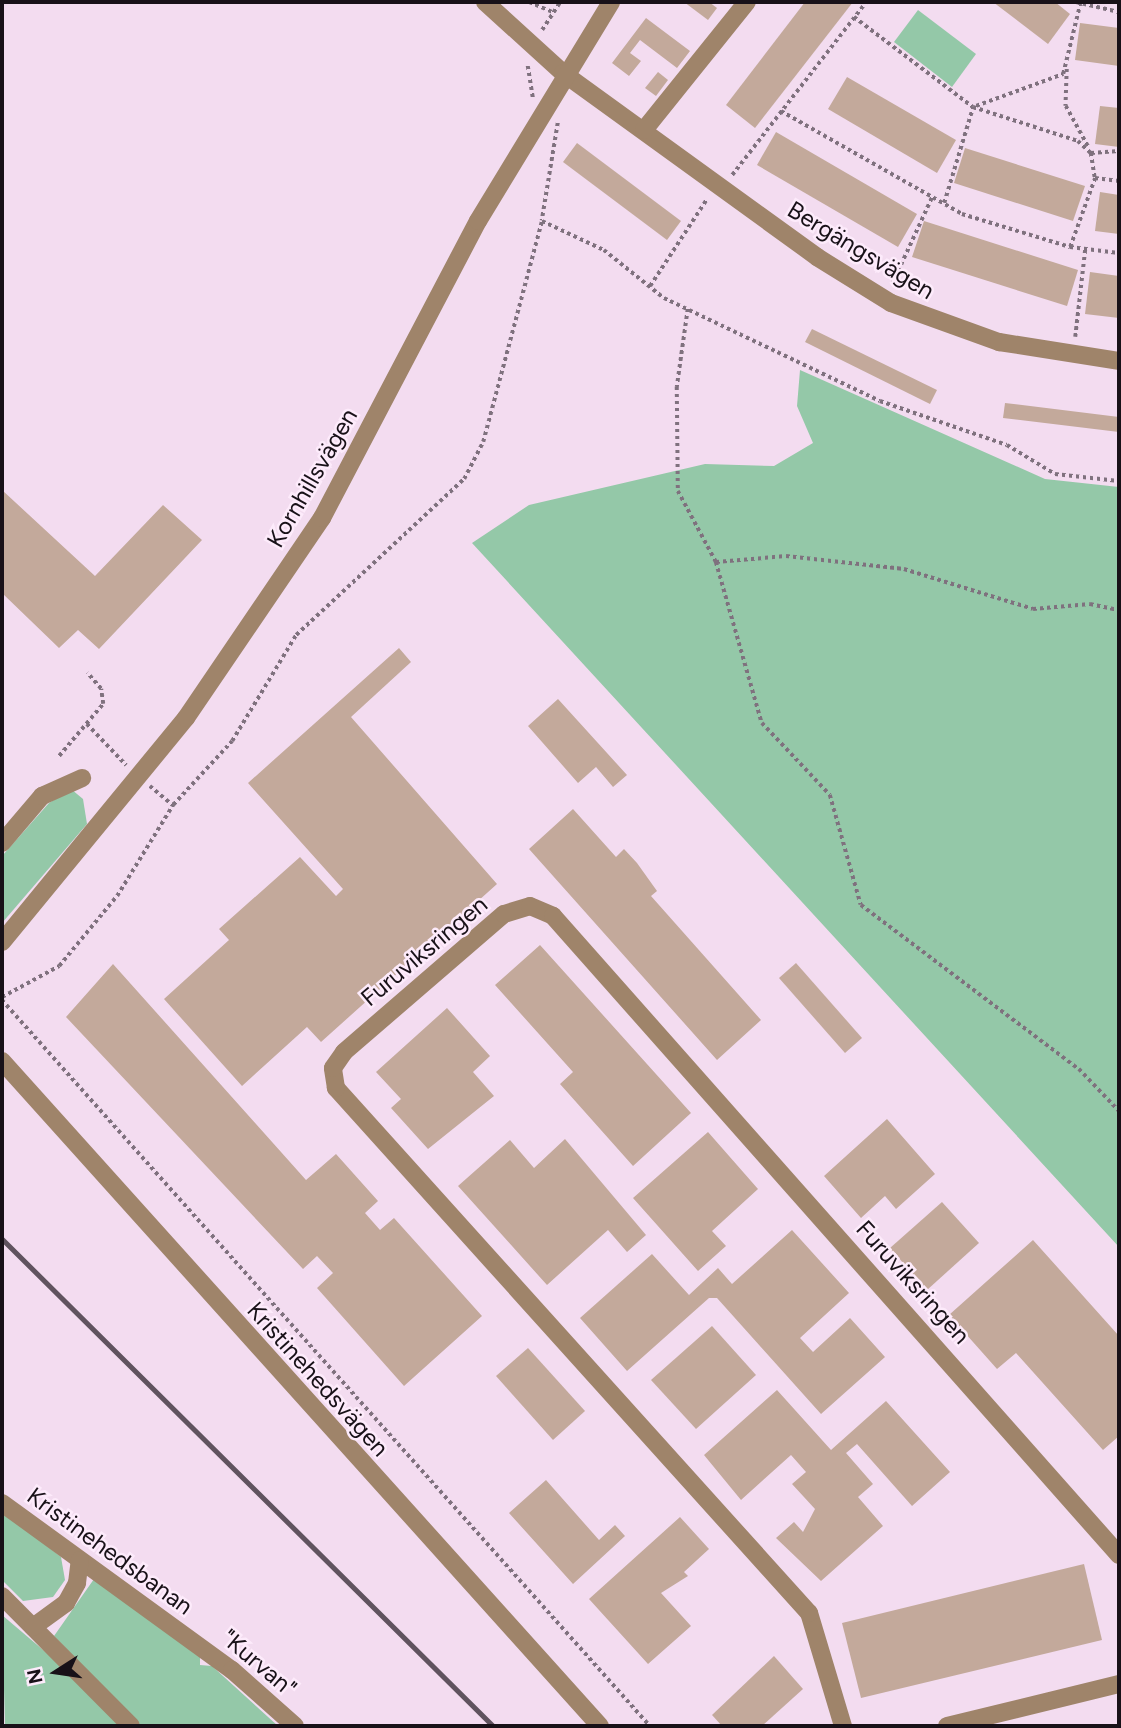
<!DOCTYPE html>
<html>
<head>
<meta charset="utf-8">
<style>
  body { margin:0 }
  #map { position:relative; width:1121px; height:1728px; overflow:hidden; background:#f3dcf0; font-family:Figtree,sans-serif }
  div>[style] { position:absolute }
  .green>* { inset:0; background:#94c8a8 }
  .building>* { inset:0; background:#c3a99b }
  .path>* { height:3.5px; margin-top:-1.75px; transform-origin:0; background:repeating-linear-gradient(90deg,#7f717e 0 3.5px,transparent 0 7px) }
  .minor>* { height:18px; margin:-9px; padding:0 9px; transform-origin:9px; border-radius:9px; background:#9f846a }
  .rail>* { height:5px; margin:-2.5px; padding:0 2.5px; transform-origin:2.5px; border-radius:2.5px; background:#60535f }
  span { translate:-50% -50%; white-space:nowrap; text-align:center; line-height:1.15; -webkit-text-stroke:5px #fdebfb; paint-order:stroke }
  .street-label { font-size:24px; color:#181118 }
  .frame { position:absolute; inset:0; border:4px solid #181118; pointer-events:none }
  .north { position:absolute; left:21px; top:1637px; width:70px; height:70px; -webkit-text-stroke:5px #fdebfb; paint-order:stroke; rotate:258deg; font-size:19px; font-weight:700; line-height:28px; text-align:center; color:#181118 }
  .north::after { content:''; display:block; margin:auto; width:24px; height:32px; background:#181118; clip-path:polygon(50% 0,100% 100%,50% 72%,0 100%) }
</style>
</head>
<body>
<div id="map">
  <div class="green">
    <div style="clip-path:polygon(918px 10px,976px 54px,952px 87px,894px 42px)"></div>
    <div style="clip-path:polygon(800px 370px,1045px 479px,1119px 487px,1119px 1247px,472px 543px,529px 505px,705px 464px,774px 466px,813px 443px,797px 406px)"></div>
    <div style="clip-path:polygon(71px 789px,83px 799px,87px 824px,2px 923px,2px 856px,49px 803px)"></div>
    <div style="clip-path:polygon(2px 1510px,61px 1557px,65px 1580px,53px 1597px,23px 1601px,2px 1580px)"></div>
    <div style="clip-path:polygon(94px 1579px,200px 1657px,200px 1665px,212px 1666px,278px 1726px,140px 1726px,54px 1636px)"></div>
    <div style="clip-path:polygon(2px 1615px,82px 1683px,123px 1726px,5px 1726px)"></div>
  </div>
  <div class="building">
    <div style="clip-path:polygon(684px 2px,709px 2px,717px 8px,708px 20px)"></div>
    <div style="clip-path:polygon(805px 2px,853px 2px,755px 128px,726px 105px)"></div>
    <div style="clip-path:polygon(993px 2px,1055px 2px,1070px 14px,1048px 44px)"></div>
    <div style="clip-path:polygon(646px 18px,690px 51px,677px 68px,640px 40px,630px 53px,641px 61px,629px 76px,612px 63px)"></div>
    <div style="clip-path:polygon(1080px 23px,1119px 28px,1119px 66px,1075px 60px)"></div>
    <div style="clip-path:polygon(658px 72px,668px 80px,656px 96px,645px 88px)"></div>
    <div style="clip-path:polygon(847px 77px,956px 140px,937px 173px,828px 109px)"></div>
    <div style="clip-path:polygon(1100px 106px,1119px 108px,1119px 147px,1095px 144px)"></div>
    <div style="clip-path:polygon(776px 132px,917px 214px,898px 247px,757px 165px)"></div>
    <div style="clip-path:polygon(577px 143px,681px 221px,667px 240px,563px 162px)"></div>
    <div style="clip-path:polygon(965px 148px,1085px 186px,1073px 221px,954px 183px)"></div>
    <div style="clip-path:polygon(1100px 192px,1119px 195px,1119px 234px,1095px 231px)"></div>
    <div style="clip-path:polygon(924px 221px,1078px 270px,1067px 306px,912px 257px)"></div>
    <div style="clip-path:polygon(1090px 272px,1119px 276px,1119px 318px,1085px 314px)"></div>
    <div style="clip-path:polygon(812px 329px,937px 390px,930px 404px,805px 342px)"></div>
    <div style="clip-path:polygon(1005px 403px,1119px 417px,1119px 432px,1003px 418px)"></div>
    <div style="clip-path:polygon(2px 490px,95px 576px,163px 505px,202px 540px,99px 649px,78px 630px,59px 648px,2px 593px)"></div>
    <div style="clip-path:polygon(399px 648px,411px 662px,351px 717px,497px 884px,321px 1042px,307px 1027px,242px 1086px,164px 999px,229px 940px,219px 929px,300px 857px,336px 896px,343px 889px,248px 783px)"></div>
    <div style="clip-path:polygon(558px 699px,627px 775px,613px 787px,596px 767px,578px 783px,528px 726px)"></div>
    <div style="clip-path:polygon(573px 809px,616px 857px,624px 849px,637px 863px,657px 891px,651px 896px,761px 1020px,717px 1060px,529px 849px)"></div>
    <div style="clip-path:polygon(540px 945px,691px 1113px,633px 1166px,560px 1084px,573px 1072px,495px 985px)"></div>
    <div style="clip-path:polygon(796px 963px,862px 1038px,845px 1053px,779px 978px)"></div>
    <div style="clip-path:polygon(113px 964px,306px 1180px,336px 1154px,378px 1201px,365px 1213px,380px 1230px,394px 1218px,482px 1316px,404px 1386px,317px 1288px,333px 1273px,317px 1256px,303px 1269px,66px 1017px)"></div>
    <div style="clip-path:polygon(447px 1008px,490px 1056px,473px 1072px,494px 1096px,428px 1149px,391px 1108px,401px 1099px,376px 1072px)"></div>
    <div style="clip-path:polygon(887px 1119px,935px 1174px,896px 1209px,885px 1196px,861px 1218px,824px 1176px)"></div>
    <div style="clip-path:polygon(708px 1132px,758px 1189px,712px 1231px,726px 1246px,698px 1271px,633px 1198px)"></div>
    <div style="clip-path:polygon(565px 1139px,646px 1235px,627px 1252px,608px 1230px,547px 1285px,458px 1186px,510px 1140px,534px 1168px)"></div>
    <div style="clip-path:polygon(942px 1202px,979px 1243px,927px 1290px,890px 1248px)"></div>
    <div style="clip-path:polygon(792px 1230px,849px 1293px,800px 1338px,813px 1352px,850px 1318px,885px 1357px,821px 1414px,717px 1298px,709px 1298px,627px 1371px,580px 1318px,652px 1254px,689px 1295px,718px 1268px,732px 1284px)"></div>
    <div style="clip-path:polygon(1033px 1240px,1119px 1336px,1119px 1436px,1103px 1450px,1016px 1353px,997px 1369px,949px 1315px)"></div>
    <div style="clip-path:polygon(712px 1326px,756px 1375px,696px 1429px,651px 1380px)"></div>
    <div style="clip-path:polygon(528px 1348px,585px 1411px,553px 1440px,496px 1376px)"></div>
    <div style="clip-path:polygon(777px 1390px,831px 1450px,886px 1401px,950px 1472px,912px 1506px,857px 1444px,846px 1453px,873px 1484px,858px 1497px,883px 1526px,821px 1581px,776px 1538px,794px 1522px,803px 1532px,815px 1509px,792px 1484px,806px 1472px,791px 1455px,741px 1500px,704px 1455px)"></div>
    <div style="clip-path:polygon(546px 1480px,599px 1540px,615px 1525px,625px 1536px,573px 1584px,509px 1513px)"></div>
    <div style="clip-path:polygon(680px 1517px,709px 1549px,684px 1572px,688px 1576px,661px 1593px,691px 1626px,648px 1664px,589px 1599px)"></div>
    <div style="clip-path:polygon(1084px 1564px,1102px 1640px,861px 1698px,842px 1623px)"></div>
    <div style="clip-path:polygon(774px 1656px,803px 1689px,762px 1726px,722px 1726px,712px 1715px)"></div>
  </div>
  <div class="path">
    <div style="left:529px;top:2px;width:25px;rotate:23deg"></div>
    <div style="left:1076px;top:2px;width:44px;rotate:13.1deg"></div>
    <div style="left:854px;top:17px;width:149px;rotate:37.1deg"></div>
    <div style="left:973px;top:107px;width:110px;rotate:17.9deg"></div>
    <div style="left:1078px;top:141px;width:18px;rotate:43deg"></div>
    <div style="left:1091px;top:153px;width:25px;rotate:81deg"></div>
    <div style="left:1095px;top:178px;width:24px;rotate:7deg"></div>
    <div style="left:542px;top:30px;width:33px;rotate:-57deg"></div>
    <div style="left:528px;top:66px;width:33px;rotate:81deg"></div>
    <div style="left:1067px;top:69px;width:37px;rotate:92deg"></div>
    <div style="left:1066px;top:106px;width:46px;rotate:61.2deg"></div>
    <div style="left:976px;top:106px;width:93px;rotate:-20.2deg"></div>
    <div style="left:1063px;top:74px;width:72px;rotate:-76.3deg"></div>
    <div style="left:781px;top:111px;width:208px;rotate:29.6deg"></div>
    <div style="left:962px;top:214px;width:113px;rotate:17deg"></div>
    <div style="left:1070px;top:247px;width:49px;rotate:7deg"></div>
    <div style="left:558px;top:123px;width:99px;rotate:99.3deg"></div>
    <div style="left:542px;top:221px;width:68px;rotate:25.1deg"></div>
    <div style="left:604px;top:250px;width:77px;rotate:38.7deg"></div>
    <div style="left:664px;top:298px;width:239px;rotate:25.5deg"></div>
    <div style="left:880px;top:401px;width:134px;rotate:19.1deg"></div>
    <div style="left:1007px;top:445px;width:56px;rotate:31.1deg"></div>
    <div style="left:1055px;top:474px;width:64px;rotate:6.2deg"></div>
    <div style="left:1091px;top:153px;width:28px;rotate:-4deg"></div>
    <div style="left:732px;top:175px;width:219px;rotate:-52.2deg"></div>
    <div style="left:944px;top:203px;width:100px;rotate:-73.2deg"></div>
    <div style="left:1070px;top:247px;width:73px;rotate:-70.1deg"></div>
    <div style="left:892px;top:284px;width:96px;rotate:-65.3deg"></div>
    <div style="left:650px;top:286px;width:104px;rotate:-56.8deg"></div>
    <div style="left:688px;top:309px;width:79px;rotate:98deg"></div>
    <div style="left:677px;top:387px;width:104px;rotate:89.4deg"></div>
    <div style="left:678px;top:491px;width:81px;rotate:61.8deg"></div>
    <div style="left:716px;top:562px;width:167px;rotate:74.1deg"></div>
    <div style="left:762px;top:723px;width:99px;rotate:46.6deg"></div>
    <div style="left:830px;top:795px;width:114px;rotate:74.3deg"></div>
    <div style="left:861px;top:905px;width:273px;rotate:37deg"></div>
    <div style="left:1079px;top:1069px;width:58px;rotate:46.4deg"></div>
    <div style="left:1075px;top:337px;width:89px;rotate:-83.5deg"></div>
    <div style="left:716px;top:562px;width:70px;rotate:-4.9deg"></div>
    <div style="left:786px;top:556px;width:119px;rotate:6.3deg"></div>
    <div style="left:904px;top:569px;width:135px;rotate:17.2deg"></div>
    <div style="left:1033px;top:609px;width:57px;rotate:-5deg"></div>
    <div style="left:1090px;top:604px;width:30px;rotate:12deg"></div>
    <div style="left:87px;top:724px;width:57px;rotate:46.4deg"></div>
    <div style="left:59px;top:756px;width:68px;rotate:-49.8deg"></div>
    <div style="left:103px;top:704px;width:15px;rotate:-98deg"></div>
    <div style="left:101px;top:689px;width:21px;rotate:-131deg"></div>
    <div style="left:150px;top:786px;width:30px;rotate:40deg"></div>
    <div style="left:2px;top:997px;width:65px;rotate:-28.5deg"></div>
    <div style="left:59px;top:966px;width:91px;rotate:-50.4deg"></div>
    <div style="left:117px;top:896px;width:107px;rotate:-58.4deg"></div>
    <div style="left:173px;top:805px;width:87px;rotate:-47.3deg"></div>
    <div style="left:232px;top:741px;width:124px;rotate:-58.9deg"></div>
    <div style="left:296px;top:635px;width:229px;rotate:-42.9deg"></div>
    <div style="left:464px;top:479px;width:42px;rotate:-62.8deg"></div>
    <div style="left:483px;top:442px;width:229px;rotate:-75.1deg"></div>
    <div style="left:2px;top:1000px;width:973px;rotate:48.25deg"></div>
  </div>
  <div class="minor">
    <div style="left:485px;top:2px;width:105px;rotate:42.3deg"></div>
    <div style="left:563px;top:73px;width:314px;rotate:35.9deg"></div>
    <div style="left:817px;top:257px;width:87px;rotate:31.9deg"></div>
    <div style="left:891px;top:303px;width:115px;rotate:19.9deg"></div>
    <div style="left:999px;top:342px;width:121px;rotate:9deg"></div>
    <div style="left:644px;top:130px;width:164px;rotate:-51.2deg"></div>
    <div style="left:2px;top:843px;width:62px;rotate:-49.6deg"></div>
    <div style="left:42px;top:796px;width:44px;rotate:-24.2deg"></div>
    <div style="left:2px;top:942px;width:290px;rotate:-50.6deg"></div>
    <div style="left:186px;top:718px;width:242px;rotate:-55.8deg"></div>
    <div style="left:322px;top:518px;width:335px;rotate:-62.3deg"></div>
    <div style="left:478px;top:221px;width:256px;rotate:-58.7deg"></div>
    <div style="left:2px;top:1061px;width:894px;rotate:48.04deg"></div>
    <div style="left:2px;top:1503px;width:284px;rotate:36deg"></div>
    <div style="left:232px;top:1670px;width:84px;rotate:41.6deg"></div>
    <div style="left:2px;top:1596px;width:183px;rotate:45.2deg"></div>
    <div style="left:33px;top:1627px;width:41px;rotate:-36deg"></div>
    <div style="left:66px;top:1603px;width:23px;rotate:-61deg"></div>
    <div style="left:77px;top:1583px;width:23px;rotate:-83deg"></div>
    <div style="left:843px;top:1726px;width:118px;rotate:-106.7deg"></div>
    <div style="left:809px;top:1613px;width:707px;rotate:-132.02deg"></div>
    <div style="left:336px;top:1088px;width:20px;rotate:-99deg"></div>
    <div style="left:333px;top:1068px;width:19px;rotate:-55deg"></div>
    <div style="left:344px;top:1052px;width:211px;rotate:-40.8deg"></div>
    <div style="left:504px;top:914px;width:27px;rotate:-17deg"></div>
    <div style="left:530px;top:906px;width:25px;rotate:23deg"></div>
    <div style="left:553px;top:916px;width:854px;rotate:48.47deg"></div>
    <div style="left:947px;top:1726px;width:177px;rotate:-13.7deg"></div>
  </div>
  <div class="rail">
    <div style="left:2px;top:1239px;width:692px;rotate:44.77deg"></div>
  </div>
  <div class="street-label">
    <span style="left:861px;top:250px;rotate:31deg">Bergängsvägen</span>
    <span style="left:312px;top:478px;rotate:-60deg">Kornhillsvägen</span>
    <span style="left:424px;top:951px;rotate:-40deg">Furuviksringen</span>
    <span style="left:913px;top:1282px;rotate:48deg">Furuviksringen</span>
    <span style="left:318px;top:1379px;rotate:48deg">Kristinehedsvägen</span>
    <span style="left:110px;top:1551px;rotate:36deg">Kristinehedsbanan</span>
    <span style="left:259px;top:1663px;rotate:40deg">"Kurvan"</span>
  </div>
  <div class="frame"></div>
  <div class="north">N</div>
</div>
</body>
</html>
